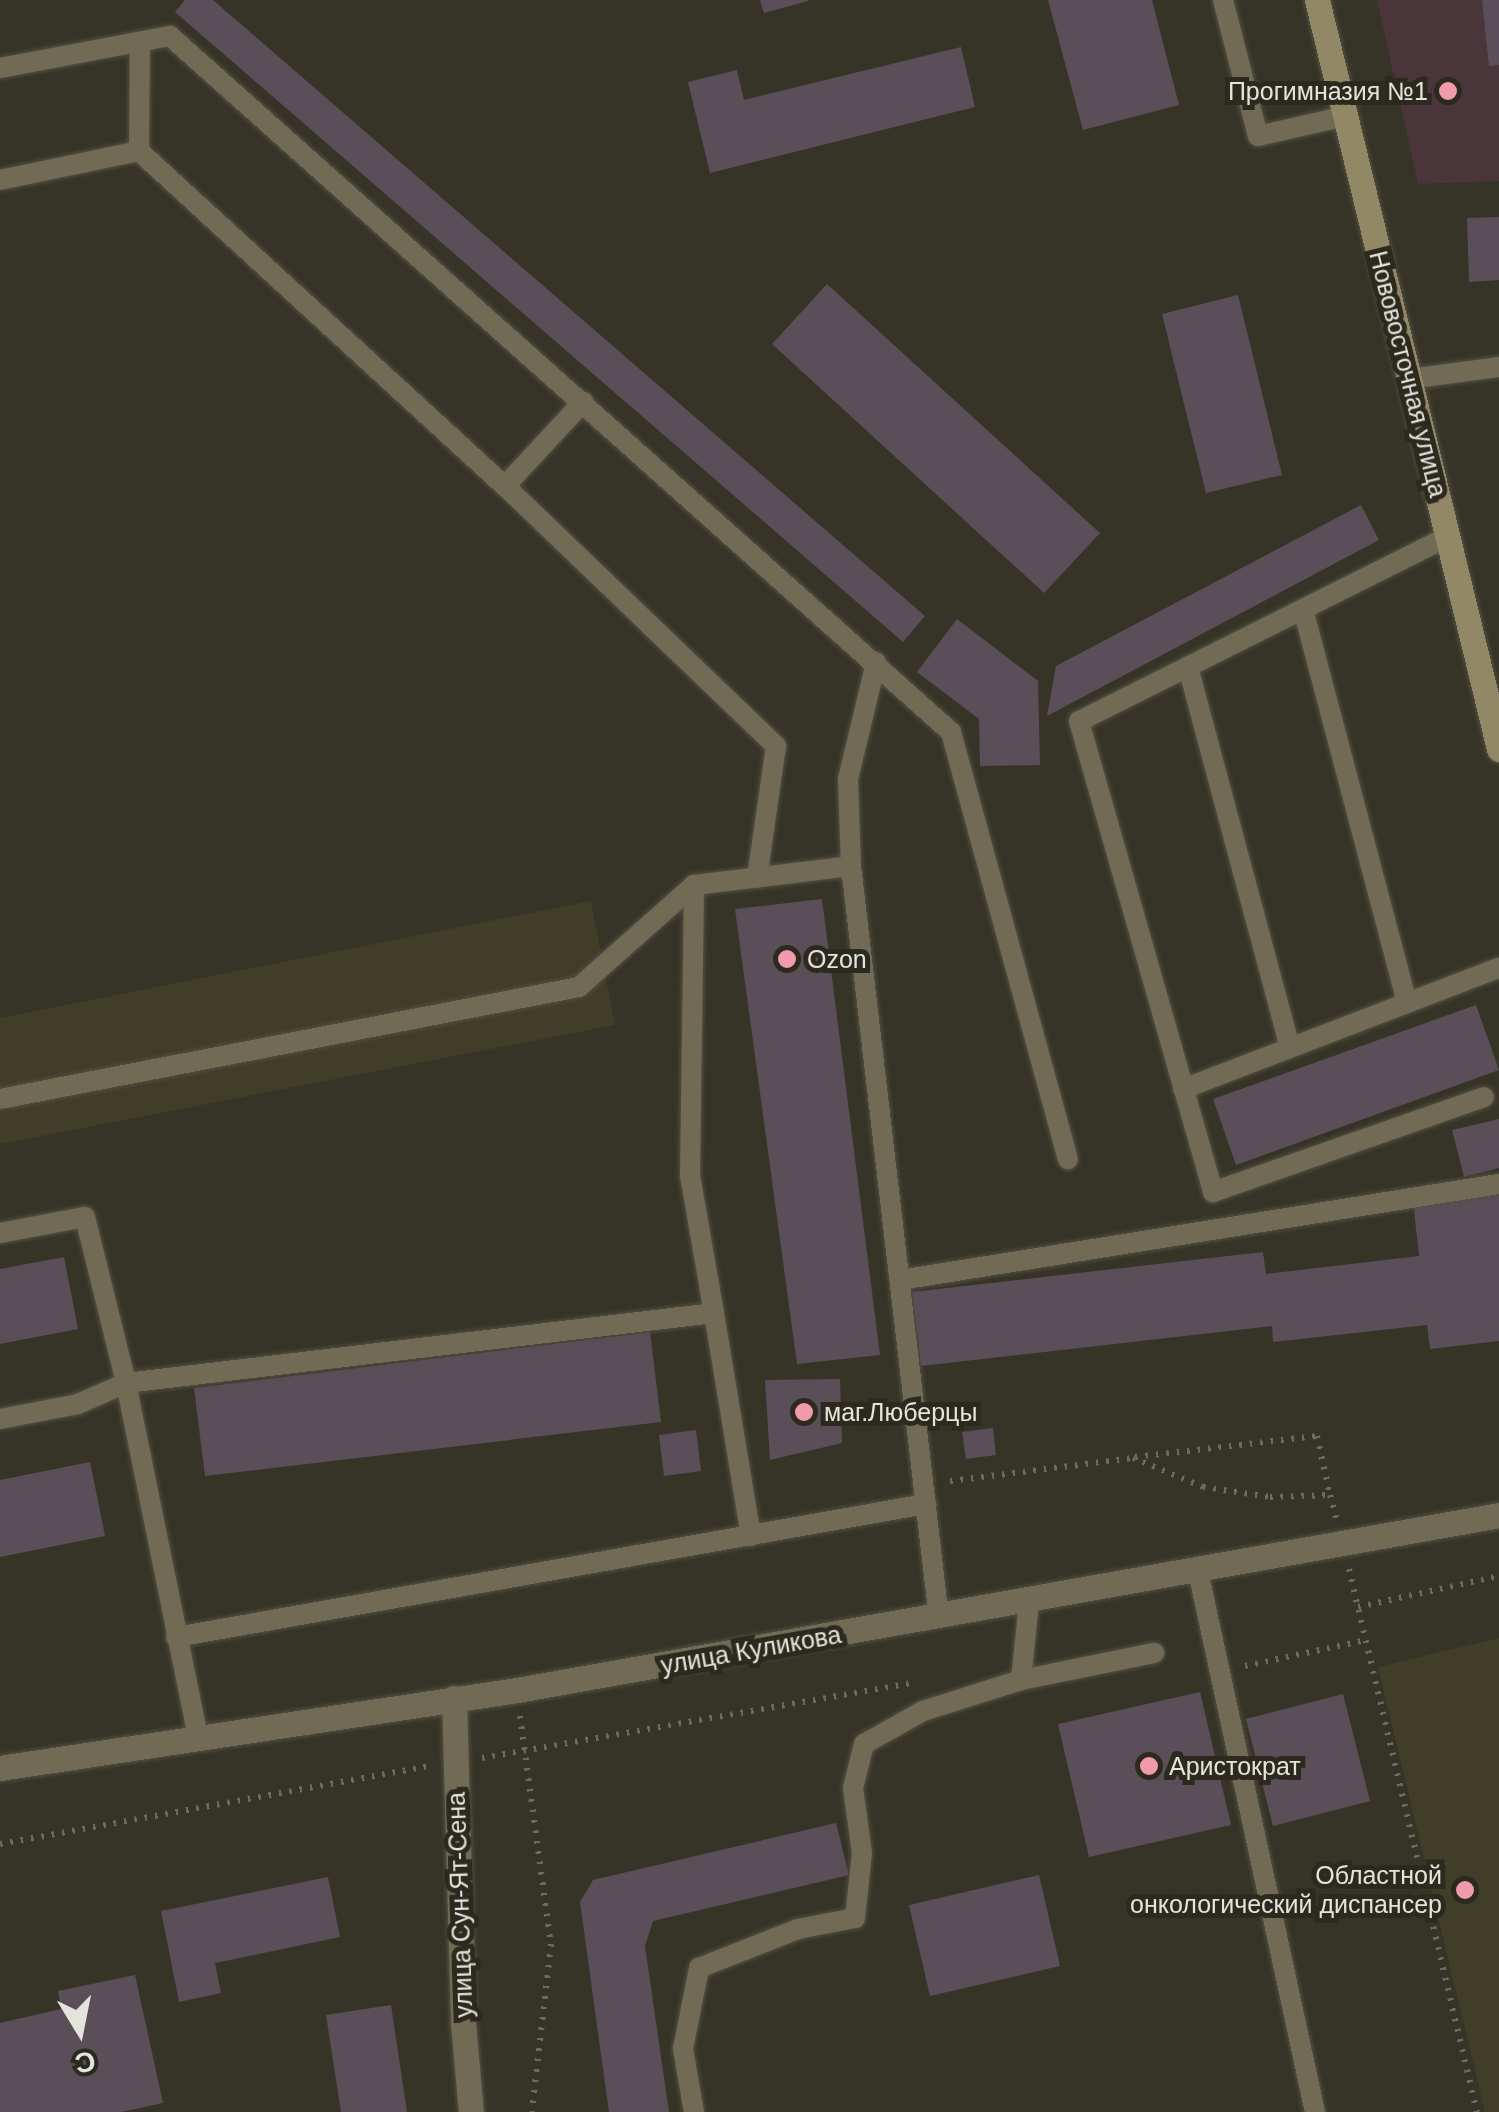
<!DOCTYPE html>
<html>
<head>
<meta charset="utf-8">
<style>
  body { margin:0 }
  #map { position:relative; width:1499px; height:2112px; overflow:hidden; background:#363427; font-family:Helvetica,sans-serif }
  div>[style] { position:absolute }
  .built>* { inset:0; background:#403d29 }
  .education>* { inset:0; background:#49353a }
  .building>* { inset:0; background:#5a4f59 }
  .path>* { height:6px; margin-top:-3px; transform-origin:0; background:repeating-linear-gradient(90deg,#6c6b5f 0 2.5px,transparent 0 10.5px) }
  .roads { filter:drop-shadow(0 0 2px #525044) drop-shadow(0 0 2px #525044) }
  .service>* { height:20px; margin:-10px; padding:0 10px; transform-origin:10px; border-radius:10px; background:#716a55 }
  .minor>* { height:25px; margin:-12.5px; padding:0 12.5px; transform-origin:12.5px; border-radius:12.5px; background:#716a55 }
  .secondary>* { height:25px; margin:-12.5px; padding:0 12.5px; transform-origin:12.5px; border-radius:12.5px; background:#938866 }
  .dots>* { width:28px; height:28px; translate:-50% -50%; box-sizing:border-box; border:5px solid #2c2a1e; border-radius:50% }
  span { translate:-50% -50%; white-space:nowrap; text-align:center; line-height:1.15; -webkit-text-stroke:10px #2c2a1e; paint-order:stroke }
  .poi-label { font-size:25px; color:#e5e4dc }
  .right { translate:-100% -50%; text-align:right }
  .left { translate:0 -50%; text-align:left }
  .street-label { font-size:25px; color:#e5e4dc }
  .north { position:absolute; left:30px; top:1982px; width:100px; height:100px; -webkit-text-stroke:8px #2c2a1e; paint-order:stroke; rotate:170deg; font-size:28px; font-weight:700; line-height:40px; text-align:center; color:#e5e4dc }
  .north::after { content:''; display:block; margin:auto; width:35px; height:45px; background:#e5e4dc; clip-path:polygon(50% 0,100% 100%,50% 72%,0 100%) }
</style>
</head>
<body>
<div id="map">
  <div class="built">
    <div style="clip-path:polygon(591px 901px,615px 1025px,0 1144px,0 1018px)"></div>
    <div style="clip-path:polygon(1499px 1638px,1499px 2112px,1485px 2112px,1378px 1667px)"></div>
  </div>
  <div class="education">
    <div style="clip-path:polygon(1377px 0,1499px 0,1499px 181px,1418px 184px)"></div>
  </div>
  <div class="building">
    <div style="clip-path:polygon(185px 0,213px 0,925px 616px,903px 642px,175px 12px)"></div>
    <div style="clip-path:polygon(760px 0,808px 0,808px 1px,764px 13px)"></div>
    <div style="clip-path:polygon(1048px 0,1152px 0,1179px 105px,1083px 130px)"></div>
    <div style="clip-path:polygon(1482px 0,1499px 0,1499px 65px,1489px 66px)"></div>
    <div style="clip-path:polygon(961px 47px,975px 107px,710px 173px,688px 82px,737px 70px,744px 100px)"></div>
    <div style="clip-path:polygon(1499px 217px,1499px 280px,1469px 282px,1467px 218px)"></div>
    <div style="clip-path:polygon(827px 284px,1100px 533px,1044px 593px,772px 344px)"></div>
    <div style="clip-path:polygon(1238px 295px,1282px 475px,1206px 493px,1162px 314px)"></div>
    <div style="clip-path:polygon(1361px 505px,1379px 540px,1047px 716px,1056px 666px)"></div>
    <div style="clip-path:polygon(957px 619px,1038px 681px,1040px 765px,980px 766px,979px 719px,917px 672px)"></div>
    <div style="clip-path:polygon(822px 899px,880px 1355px,797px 1364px,735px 909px)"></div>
    <div style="clip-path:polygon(1476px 1005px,1499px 1070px,1236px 1165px,1213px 1099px)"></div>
    <div style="clip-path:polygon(1499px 1119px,1499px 1168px,1464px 1177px,1452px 1130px)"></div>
    <div style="clip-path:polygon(1499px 1191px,1499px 1341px,1430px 1349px,1427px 1325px,1273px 1342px,1272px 1326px,921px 1366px,912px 1292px,1263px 1252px,1266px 1274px,1419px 1256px,1413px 1201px)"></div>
    <div style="clip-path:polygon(64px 1257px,78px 1329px,0 1344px,0 1269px)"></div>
    <div style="clip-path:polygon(650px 1332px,661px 1422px,205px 1476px,194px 1388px)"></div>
    <div style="clip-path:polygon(840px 1379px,842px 1443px,770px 1460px,765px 1380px)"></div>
    <div style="clip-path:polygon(993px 1428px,996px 1455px,966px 1459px,962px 1432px)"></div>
    <div style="clip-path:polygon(696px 1430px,701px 1471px,664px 1476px,659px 1435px)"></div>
    <div style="clip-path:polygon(90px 1462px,105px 1536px,0 1557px,0 1480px)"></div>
    <div style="clip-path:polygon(1200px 1692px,1231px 1825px,1089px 1857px,1058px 1724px)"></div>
    <div style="clip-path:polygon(1343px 1694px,1370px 1801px,1273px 1826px,1246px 1719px)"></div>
    <div style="clip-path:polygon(836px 1823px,849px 1875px,653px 1921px,645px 1946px,669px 2112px,609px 2112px,580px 1902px,593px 1880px)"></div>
    <div style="clip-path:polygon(1039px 1875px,1060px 1966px,930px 1996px,909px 1905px)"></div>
    <div style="clip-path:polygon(328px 1877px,340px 1937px,215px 1963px,221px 1993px,179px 2002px,161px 1911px)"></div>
    <div style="clip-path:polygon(135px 1975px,163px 2103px,121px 2112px,0 2112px,0 2023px,61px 2009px,58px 1991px)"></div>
    <div style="clip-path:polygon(391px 2005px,407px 2112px,341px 2112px,326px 2015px)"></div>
  </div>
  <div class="path">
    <div style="left:1135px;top:1457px;width:183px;rotate:-6.6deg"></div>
    <div style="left:1317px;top:1436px;width:60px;rotate:77.6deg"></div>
    <div style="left:950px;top:1481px;width:184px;rotate:-7.2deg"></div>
    <div style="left:1133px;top:1458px;width:76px;rotate:22.5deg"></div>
    <div style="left:1203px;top:1487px;width:68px;rotate:8.5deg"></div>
    <div style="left:1270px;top:1497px;width:60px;rotate:-1.9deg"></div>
    <div style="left:1330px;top:1495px;width:24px;rotate:75deg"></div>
    <div style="left:1349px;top:1569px;width:558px;rotate:76.74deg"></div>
    <div style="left:1358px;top:1607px;width:144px;rotate:-12.4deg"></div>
    <div style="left:1245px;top:1666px;width:124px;rotate:-12.1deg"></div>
    <div style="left:520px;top:1716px;width:230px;rotate:82.3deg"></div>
    <div style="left:551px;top:1944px;width:169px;rotate:96.5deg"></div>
    <div style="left:482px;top:1758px;width:437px;rotate:-9.9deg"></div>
    <div style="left:0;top:1844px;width:437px;rotate:-10.3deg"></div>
  </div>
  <div class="roads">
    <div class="service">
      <div style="left:1223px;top:0;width:140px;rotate:75.6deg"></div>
      <div style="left:1258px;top:136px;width:90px;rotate:-12.8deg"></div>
      <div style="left:0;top:68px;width:173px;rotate:-10.7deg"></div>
      <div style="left:170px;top:36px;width:1046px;rotate:41.71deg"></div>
      <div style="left:951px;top:732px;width:443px;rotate:74.7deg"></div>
      <div style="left:139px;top:151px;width:109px;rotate:-89.5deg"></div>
      <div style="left:0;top:180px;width:142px;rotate:-11.8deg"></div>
      <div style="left:139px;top:151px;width:496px;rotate:42.5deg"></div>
      <div style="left:505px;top:486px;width:376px;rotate:43.8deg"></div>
      <div style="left:776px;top:746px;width:133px;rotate:98.2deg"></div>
      <div style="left:1409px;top:379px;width:91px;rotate:-7.6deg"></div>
      <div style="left:505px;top:486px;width:115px;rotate:-47.1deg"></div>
      <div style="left:1447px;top:537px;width:411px;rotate:153.4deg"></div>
      <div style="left:1079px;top:721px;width:490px;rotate:74.1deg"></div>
      <div style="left:1213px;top:1192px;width:287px;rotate:-19.3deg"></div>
      <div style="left:1303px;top:609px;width:407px;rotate:75.2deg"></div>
      <div style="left:1188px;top:667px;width:394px;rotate:75deg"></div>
      <div style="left:851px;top:866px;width:87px;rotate:-92deg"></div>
      <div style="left:848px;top:779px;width:120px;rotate:-76.5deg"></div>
      <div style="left:1183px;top:1089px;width:338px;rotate:-21deg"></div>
      <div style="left:0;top:1099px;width:590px;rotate:-10.95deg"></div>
      <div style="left:579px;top:987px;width:154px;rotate:-41.6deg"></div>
      <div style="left:0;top:1233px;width:86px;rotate:-10.7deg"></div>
      <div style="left:85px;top:1217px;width:171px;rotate:76.1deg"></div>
      <div style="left:126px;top:1383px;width:362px;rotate:78.5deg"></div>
      <div style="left:900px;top:1280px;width:607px;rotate:-9.11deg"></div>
      <div style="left:714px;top:1313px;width:226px;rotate:80.6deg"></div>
      <div style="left:0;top:1419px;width:79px;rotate:-10.9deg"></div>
      <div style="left:78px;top:1404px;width:52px;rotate:-23.6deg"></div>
      <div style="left:126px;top:1383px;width:592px;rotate:-6.79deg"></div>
      <div style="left:714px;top:1313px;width:139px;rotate:-99.9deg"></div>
      <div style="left:690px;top:1176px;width:291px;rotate:-89.2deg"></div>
      <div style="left:694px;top:885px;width:158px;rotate:-6.9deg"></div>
      <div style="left:851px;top:866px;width:757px;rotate:83.33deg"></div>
      <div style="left:1198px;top:1571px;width:554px;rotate:77.8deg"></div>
      <div style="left:176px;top:1637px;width:762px;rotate:-10.06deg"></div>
      <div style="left:1021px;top:1680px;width:136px;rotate:-11.5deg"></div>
      <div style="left:694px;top:2112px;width:64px;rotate:-99.9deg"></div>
      <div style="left:683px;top:2049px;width:83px;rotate:-78.8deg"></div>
      <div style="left:699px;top:1968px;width:106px;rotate:-21.5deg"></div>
      <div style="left:798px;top:1929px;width:58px;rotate:-10.9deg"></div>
      <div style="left:855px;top:1918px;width:65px;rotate:-83.9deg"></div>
      <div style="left:862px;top:1853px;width:66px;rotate:-97.9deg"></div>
      <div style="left:853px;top:1788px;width:45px;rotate:-76deg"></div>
      <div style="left:864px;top:1744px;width:68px;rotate:-29.2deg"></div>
      <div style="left:923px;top:1711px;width:103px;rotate:-17.6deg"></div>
      <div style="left:1021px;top:1680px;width:78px;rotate:-84.1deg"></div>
    </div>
    <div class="minor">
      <div style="left:454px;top:1698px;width:325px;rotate:88.4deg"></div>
      <div style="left:463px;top:2023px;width:89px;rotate:84.9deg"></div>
      <div style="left:0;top:1768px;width:523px;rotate:-8.58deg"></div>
      <div style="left:517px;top:1690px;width:997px;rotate:-10.1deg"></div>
    </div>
    <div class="secondary">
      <div style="left:1317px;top:0;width:771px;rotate:76.34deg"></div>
    </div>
  </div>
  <div class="dots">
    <div style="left:1448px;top:91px;background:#f29aad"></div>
    <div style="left:787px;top:959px;background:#f29aad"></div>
    <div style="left:804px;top:1412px;background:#f29aad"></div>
    <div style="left:1149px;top:1766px;background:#f29aad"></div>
    <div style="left:1465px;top:1890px;background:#f29aad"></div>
  </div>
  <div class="poi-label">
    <span class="right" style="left:1428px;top:91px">Прогимназия №1</span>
    <span class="left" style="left:807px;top:959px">Ozon</span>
    <span class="left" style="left:824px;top:1412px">маг.Люберцы</span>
    <span class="left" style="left:1169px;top:1766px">Аристократ</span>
    <span class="right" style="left:1442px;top:1890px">Областной<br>онкологический диспансер</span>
  </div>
  <div class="street-label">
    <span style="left:1408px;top:374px;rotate:76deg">Нововосточная улица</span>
    <span style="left:751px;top:1650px;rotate:-10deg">улица Куликова</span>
    <span style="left:460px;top:1905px;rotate:-92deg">улица Сун-Ят-Сена</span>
  </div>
  <div class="north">С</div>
</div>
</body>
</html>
